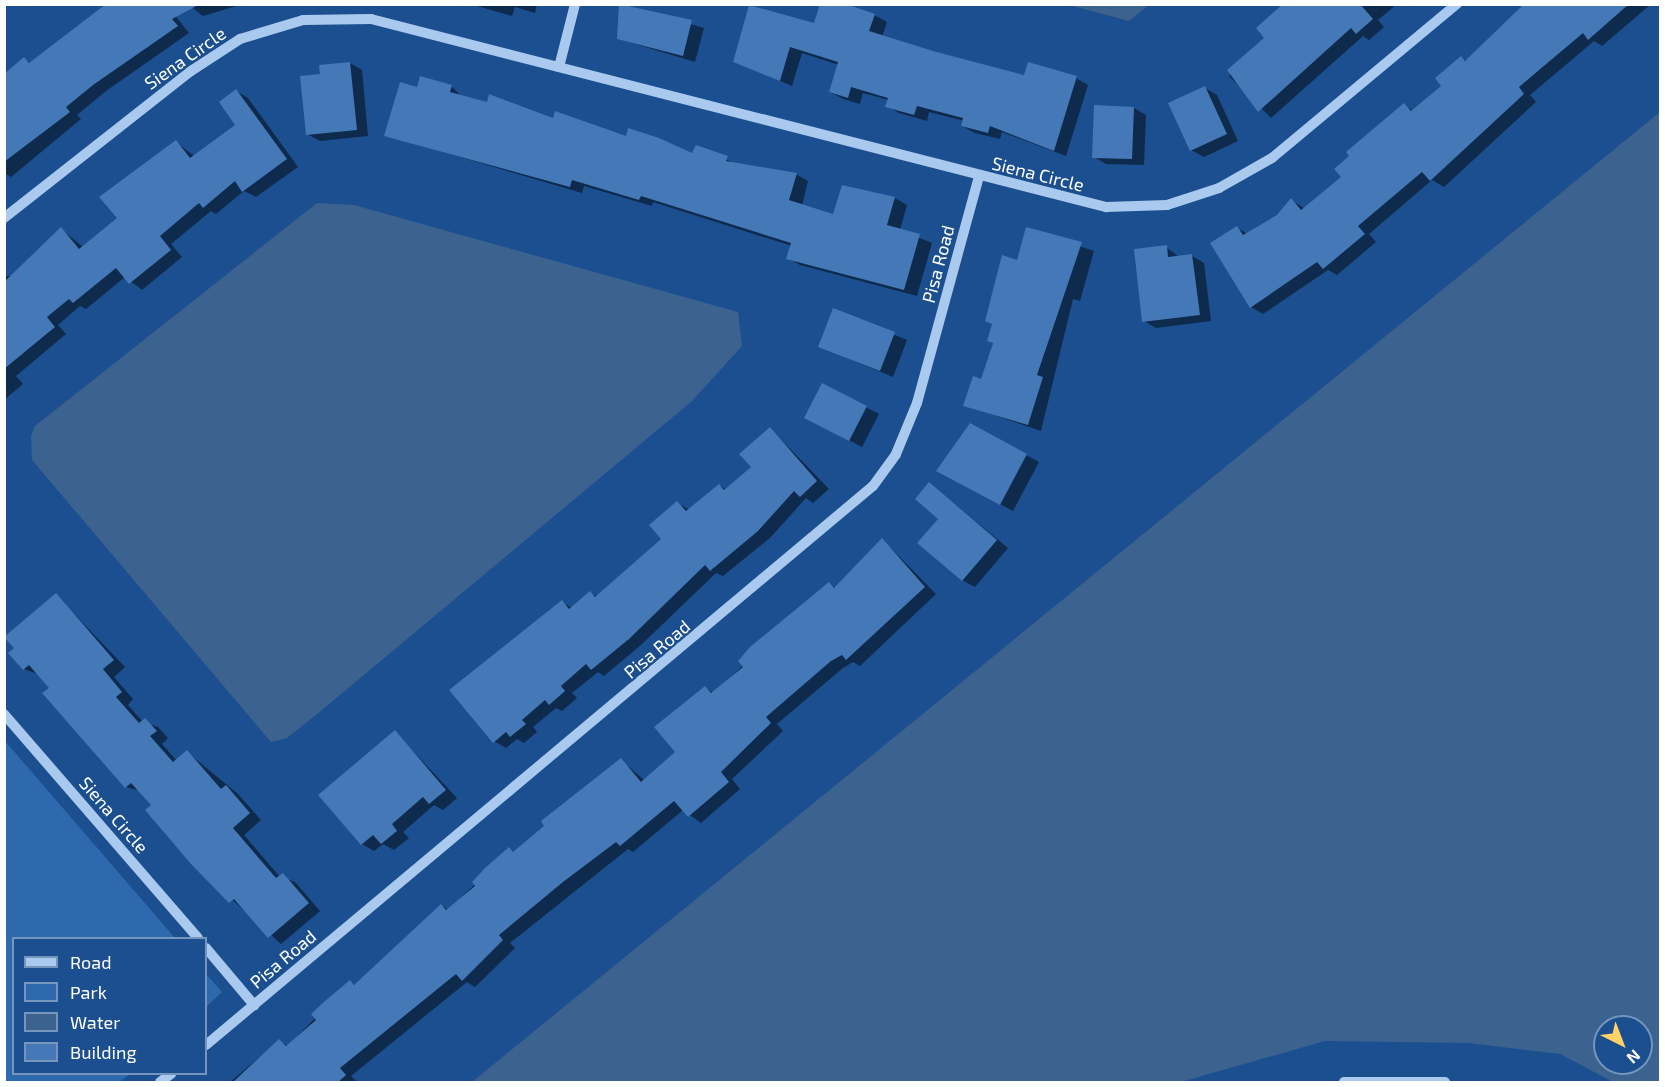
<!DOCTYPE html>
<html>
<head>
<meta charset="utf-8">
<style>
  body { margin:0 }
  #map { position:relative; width:1665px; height:1087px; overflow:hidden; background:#1b4f8f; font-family:"Exo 2",sans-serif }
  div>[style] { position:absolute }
  .green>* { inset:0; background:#2e69ad }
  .water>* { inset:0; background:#3c6290 }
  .shadow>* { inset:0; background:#0007 }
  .building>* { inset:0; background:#4478b7 }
  .minor>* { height:10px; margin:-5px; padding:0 5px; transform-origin:5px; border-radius:5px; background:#a9c9ee }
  span { translate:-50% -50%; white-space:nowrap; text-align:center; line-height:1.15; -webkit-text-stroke:4.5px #1b4f8f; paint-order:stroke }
  .street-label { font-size:18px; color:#fff }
  .frame { position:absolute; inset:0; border:6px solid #fff; pointer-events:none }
  .legend { position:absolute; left:12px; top:937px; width:195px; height:138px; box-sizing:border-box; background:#1b4f8f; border:2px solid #7695bc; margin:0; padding:8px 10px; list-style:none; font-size:18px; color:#fff }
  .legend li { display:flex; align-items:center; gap:12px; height:30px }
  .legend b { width:30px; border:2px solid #7695bc }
  .north { position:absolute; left:1593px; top:1015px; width:60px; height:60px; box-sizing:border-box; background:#1b4f8f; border:2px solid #7695bc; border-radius:50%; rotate:138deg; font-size:16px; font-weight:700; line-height:24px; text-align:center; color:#fff }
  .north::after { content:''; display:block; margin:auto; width:21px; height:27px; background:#ffd166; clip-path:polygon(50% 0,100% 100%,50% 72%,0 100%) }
</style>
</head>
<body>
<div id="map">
  <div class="green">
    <div style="clip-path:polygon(5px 741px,175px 938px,14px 938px,14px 1074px,130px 1074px,119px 1082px,5px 1082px)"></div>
    <div style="clip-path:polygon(206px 974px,222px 992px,206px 1007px)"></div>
  </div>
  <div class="water">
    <div style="clip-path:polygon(1069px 5px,1149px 4px,1149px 5px,1129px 21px)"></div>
    <div style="clip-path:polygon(evenodd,1660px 112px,1660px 1082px,1613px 1082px,1560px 1054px,1469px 1043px,1325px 1041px,1181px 1082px,472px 1082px,1660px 112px,1605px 1027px,1641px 1027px,1641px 1063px,1605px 1063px,1605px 1027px)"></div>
    <div style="clip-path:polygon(317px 203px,354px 205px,738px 312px,742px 346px,692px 401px,322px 710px,287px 738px,271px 742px,32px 460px,31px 436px,35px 426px)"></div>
  </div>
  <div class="shadow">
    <div style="clip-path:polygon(166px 4px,189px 33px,106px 91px,77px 115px,81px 119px,11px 177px,4px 173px,4px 78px,24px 59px,31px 63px)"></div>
    <div style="clip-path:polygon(188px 4px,243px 4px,203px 16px)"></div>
    <div style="clip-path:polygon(470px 4px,537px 4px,535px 13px,515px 7px,512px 16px)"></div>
    <div style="clip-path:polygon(620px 4px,704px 28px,695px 62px,619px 39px)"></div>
    <div style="clip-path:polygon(1286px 4px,1397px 4px,1378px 20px,1384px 27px,1369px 40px,1363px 36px,1271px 118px,1229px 76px,1266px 38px)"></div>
    <div style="clip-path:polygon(1541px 4px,1658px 4px,1650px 5px,1602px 46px,1594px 41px,1530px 95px,1536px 102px,1444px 187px,1432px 180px,1369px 234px,1376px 242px,1337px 275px,1328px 270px,1263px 314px,1251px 307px,1237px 228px,1248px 234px,1278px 216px,1291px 200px,1305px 209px,1343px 177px,1404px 105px,1414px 111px,1443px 86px,1461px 58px,1467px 61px)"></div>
    <div style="clip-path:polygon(874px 15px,887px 22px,882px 37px,1025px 77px,1076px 78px,1088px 85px,1066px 156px,1002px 132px,1000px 139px,975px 133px,962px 126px,964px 121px,929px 112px,927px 121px,899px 113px,887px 106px,889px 100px,863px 93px,860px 104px,843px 99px,830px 92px,839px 65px,802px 53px,792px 86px,734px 61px,815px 25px)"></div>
    <div style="clip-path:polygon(350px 63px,362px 70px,368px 136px,320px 141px,307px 134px)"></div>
    <div style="clip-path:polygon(451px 86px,462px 97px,693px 155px,696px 147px,739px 165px,796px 174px,808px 181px,802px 206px,834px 216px,895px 198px,907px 205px,900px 230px,932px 243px,917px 296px,800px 265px,788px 258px,792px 246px,653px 202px,652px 206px,584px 186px,582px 193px,385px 135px,418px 89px)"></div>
    <div style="clip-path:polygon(1205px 88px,1217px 95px,1238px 141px,1204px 157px,1191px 150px)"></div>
    <div style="clip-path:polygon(236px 91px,248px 98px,298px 167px,256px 197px,244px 191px,216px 214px,211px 211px,171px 244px,182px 257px,142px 290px,125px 277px,86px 309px,80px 306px,58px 325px,66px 334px,16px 376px,23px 384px,4px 400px,4px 276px,14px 276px,61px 229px,83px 247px,119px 218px,176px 142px,194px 156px,237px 125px)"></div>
    <div style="clip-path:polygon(1134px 108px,1146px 115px,1144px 165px,1106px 164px,1094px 157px)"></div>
    <div style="clip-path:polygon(1027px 229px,1094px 251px,1080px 301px,1073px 299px,1041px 431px,965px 405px,982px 380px)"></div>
    <div style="clip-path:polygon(1166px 247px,1179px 257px,1192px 256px,1204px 263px,1211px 321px,1156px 328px,1144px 321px)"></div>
    <div style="clip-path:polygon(834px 310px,907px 340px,893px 377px,820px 347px)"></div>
    <div style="clip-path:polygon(822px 385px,879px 414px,862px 447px,818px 424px)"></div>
    <div style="clip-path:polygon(971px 425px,1039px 462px,1013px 511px,950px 477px)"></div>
    <div style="clip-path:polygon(770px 428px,829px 489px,813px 503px,806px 498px,770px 538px,723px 576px,716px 573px,641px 645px,604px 676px,598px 672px,572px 693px,577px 698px,562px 711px,556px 708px,533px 727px,537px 732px,524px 743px,517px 739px,506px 748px,494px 741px,562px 602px,572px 608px,590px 593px,598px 597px,663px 539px,677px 503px,690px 510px,719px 485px,727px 490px,753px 468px)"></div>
    <div style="clip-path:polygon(930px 484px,1008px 548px,975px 587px,962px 580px)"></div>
    <div style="clip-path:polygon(882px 539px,936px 594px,860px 666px,853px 662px,843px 668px,777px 724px,783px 731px,732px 779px,740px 789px,701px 823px,683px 810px,633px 852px,628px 849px,510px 943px,515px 948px,475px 987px,467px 982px,351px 1076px,357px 1082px,230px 1082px,279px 1041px,288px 1046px,350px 982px,355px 985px,441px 905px,449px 910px,510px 849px,515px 853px,621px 760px,644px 780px,677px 752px,705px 688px,714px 693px,829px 584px,836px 588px)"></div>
    <div style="clip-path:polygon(56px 595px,125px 667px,114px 677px,133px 699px,128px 705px,143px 722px,158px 727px,168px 738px,162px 744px,177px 761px,187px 752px,238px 794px,261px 820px,244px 835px,280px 877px,295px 882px,320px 911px,281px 944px,192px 863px,153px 805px,141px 791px,126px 787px,51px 688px,38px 674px,24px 669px)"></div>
    <div style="clip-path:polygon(395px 732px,457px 798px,443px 810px,434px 805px,403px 832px,409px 838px,394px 850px,383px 844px,374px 851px,362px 844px)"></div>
  </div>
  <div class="building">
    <div style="clip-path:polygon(106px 4px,200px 4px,172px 19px,178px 26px,93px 85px,66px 107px,70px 112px,4px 162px,4px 74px,24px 57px,29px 63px)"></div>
    <div style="clip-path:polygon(619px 4px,692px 20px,683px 56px,617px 39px)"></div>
    <div style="clip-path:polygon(820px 4px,846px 4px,875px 14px,869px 31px,933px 51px,1024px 75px,1028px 62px,1077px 76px,1054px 151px,990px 126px,988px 133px,961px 126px,963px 118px,917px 106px,914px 115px,885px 107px,888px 98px,851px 87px,848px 98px,829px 92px,838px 62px,790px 47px,780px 81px,733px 62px,749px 5px,814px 23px)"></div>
    <div style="clip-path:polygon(1283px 4px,1360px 4px,1373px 19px,1356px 34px,1351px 28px,1258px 112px,1227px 70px,1264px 38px,1256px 28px)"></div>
    <div style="clip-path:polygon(1524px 4px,1629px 4px,1588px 40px,1583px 33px,1519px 87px,1524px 94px,1430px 181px,1422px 172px,1358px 226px,1365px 234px,1323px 269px,1317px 262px,1250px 308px,1210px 243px,1237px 226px,1243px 235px,1277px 215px,1291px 198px,1301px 210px,1341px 177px,1334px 169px,1349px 156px,1346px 152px,1404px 103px,1411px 111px,1441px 86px,1435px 78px,1461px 56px,1465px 61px)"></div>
    <div style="clip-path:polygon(350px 62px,357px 130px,306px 135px,300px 76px,320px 74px,319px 65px)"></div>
    <div style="clip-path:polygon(420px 76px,452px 85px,450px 92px,487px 102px,489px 94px,553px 118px,555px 111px,626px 136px,628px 128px,659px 138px,692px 153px,696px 145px,728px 156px,726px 161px,797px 173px,789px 200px,833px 214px,842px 185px,895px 197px,887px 225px,920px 234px,904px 290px,786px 259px,791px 243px,641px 196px,639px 200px,572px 180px,570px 187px,384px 136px,400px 82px,417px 87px)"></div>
    <div style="clip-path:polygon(1205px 86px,1227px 134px,1190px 151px,1168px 103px)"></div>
    <div style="clip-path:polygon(236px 89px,287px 159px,242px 192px,235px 181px,203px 208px,199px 203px,160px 236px,171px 250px,129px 284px,116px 268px,73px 303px,69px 299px,47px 317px,55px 327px,4px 369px,4px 282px,61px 227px,79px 249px,117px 218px,99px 197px,176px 140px,190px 158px,235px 125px,219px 102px)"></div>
    <div style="clip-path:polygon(1094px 105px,1134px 107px,1132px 159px,1092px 158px)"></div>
    <div style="clip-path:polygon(1026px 227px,1082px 242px,1037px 375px,1043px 377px,1028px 425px,963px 406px,973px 376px,981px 379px,993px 343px,987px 341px,992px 324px,985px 321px,1002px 255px,1017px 260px)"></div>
    <div style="clip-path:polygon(1167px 245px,1168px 257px,1192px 254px,1200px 315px,1142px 322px,1134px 249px)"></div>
    <div style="clip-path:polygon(833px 308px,895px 332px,880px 371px,818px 347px)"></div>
    <div style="clip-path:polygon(822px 383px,867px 406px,849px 441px,804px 418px)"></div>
    <div style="clip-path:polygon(970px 423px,1027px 454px,1000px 505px,936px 471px)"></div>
    <div style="clip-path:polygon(770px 427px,817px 481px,800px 497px,794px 491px,758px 531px,710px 571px,705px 565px,629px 639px,591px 670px,586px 664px,561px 686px,565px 691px,549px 705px,545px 700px,522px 720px,526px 724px,510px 737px,506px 732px,493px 743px,449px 690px,562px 600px,569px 609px,590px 591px,595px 597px,661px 539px,649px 525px,677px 501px,686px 511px,719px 484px,724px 490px,751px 467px,739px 454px)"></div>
    <div style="clip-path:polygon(929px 482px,997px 540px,962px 581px,917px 543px,938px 519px,915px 499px)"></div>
    <div style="clip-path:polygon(882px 538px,925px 587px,846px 660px,842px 655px,831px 661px,766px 717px,771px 723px,721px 772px,729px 782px,688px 817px,674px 801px,620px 846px,616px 842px,563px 882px,499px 935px,503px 940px,462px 981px,456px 974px,340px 1068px,346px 1075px,337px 1083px,232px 1083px,279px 1039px,286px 1046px,316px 1020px,311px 1014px,325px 1001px,350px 980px,354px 985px,441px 904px,446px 910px,475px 886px,472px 882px,485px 868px,509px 847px,513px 852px,544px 826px,541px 821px,621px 758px,641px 782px,675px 752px,654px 727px,705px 686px,711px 693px,743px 667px,738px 661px,750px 647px,829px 582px,834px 588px)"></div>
    <div style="clip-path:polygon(56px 593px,114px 660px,103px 669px,122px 692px,116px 697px,139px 723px,145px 718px,157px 731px,150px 736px,173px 762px,187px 750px,221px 789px,226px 785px,250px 813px,233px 828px,276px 878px,283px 873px,309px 903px,268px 938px,234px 899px,229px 903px,191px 864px,145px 810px,151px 805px,131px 783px,125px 788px,42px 693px,49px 688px,29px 665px,23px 670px,8px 653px,14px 648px,4px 637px)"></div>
    <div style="clip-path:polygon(395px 730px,446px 790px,429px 804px,423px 797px,392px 824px,397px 831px,381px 844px,373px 835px,361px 845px,318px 795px)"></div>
  </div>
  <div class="minor">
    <div style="left:559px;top:67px;width:65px;rotate:-75.7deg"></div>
    <div style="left:4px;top:218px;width:238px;rotate:-38.2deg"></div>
    <div style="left:191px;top:71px;width:59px;rotate:-33.1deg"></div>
    <div style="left:240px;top:39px;width:66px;rotate:-16.8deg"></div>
    <div style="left:303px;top:20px;width:68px;rotate:-0.8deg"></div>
    <div style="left:371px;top:19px;width:759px;rotate:14.35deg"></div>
    <div style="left:1106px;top:207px;width:61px;rotate:-1.9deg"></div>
    <div style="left:1167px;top:205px;width:55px;rotate:-18.1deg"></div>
    <div style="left:1219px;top:188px;width:61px;rotate:-29.5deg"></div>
    <div style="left:1272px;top:158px;width:241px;rotate:-39.8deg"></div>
    <div style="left:4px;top:714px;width:296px;rotate:49.1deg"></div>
    <div style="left:206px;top:948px;width:75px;rotate:49.9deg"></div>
    <div style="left:206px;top:1045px;width:870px;rotate:-39.97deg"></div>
    <div style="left:873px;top:486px;width:39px;rotate:-54deg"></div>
    <div style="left:896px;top:454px;width:55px;rotate:-67.6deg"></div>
    <div style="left:917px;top:403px;width:235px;rotate:-74.7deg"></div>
    <div style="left:160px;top:1082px;width:14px;rotate:-36deg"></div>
    <div style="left:1344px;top:1082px;width:101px"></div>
  </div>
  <div class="street-label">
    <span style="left:185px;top:58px;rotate:-35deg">Siena Circle</span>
    <span style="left:1038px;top:174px;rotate:14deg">Siena Circle</span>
    <span style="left:938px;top:264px;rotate:-75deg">Pisa Road</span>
    <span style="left:657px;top:649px;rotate:-40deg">Pisa Road</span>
    <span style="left:114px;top:815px;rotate:49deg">Siena Circle</span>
    <span style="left:283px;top:959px;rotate:-40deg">Pisa Road</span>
  </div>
  <div class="frame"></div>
  <ul class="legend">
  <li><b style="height:8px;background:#a9c9ee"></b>Road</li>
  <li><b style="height:16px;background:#2e69ad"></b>Park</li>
  <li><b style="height:16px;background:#3c6290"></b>Water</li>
  <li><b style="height:16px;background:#4478b7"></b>Building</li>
  </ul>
  <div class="north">N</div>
</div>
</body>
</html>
